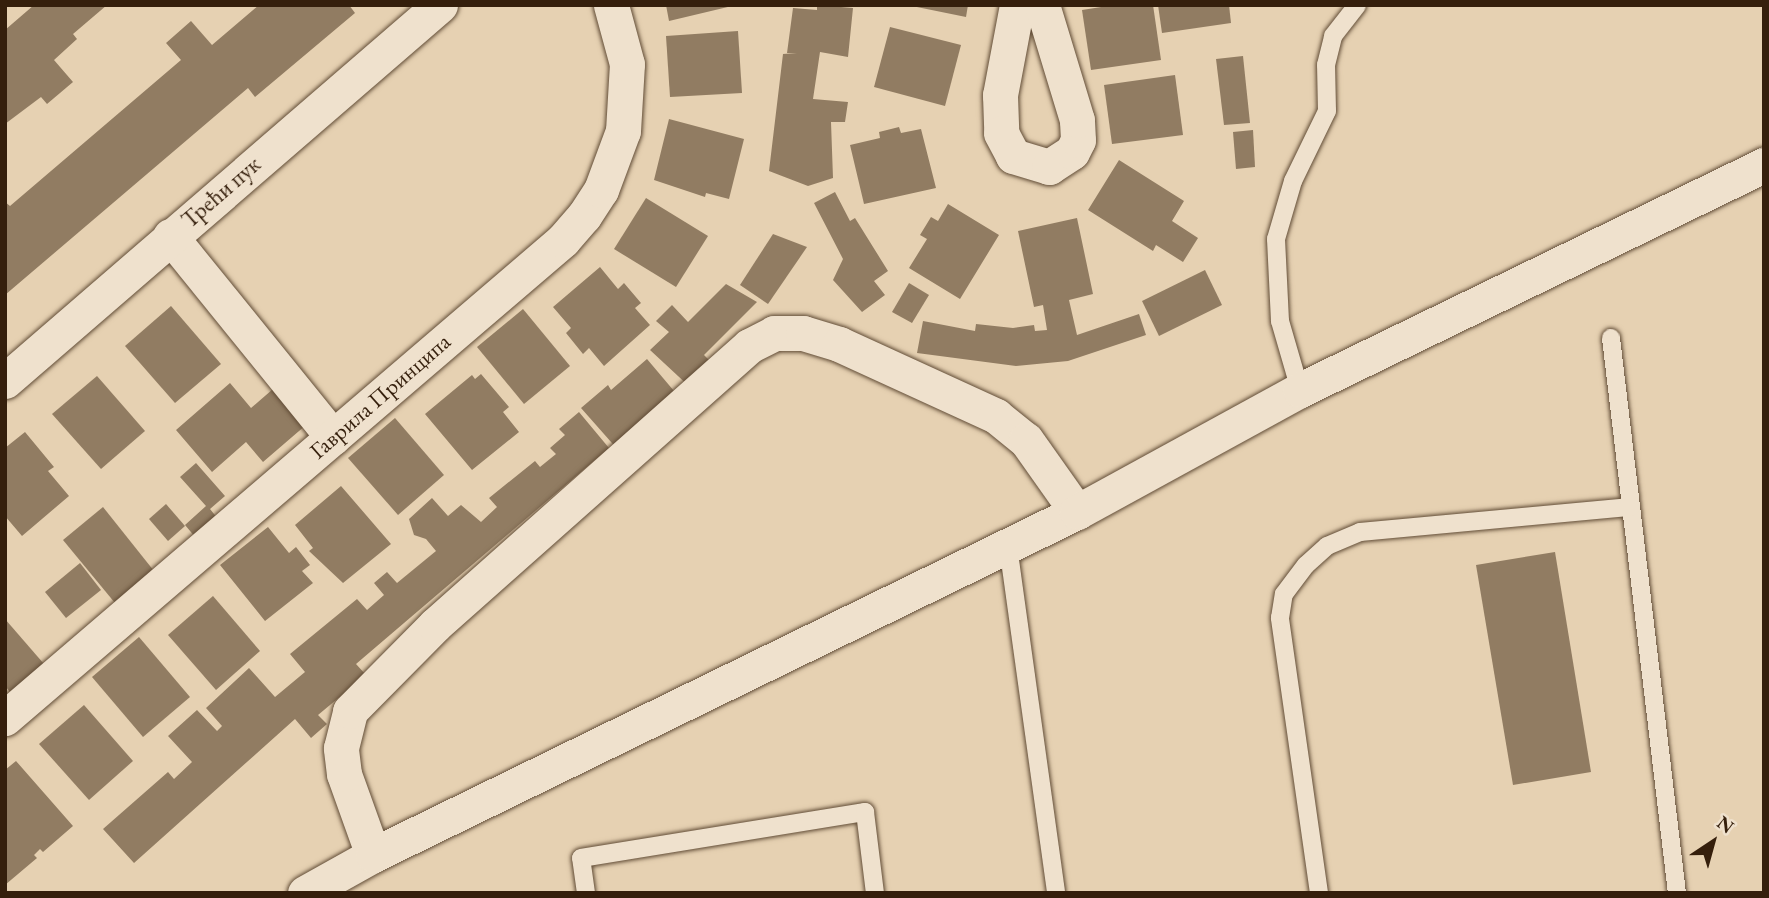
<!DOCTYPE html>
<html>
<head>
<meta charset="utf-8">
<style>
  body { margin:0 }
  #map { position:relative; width:1769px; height:898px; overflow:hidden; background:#e6d1b2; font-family:"EB Garamond",serif }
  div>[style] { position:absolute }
  .building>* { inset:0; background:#917c62 }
  .roads { filter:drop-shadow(0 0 2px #614c36) drop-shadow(0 0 2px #614c36) }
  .lane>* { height:18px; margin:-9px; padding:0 9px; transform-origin:9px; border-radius:9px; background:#efe1cd }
  .street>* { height:35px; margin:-17.5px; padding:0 17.5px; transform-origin:17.5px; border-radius:17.5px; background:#efe1cd }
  span { translate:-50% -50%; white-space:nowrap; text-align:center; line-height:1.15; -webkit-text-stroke:6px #efe1cd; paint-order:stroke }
  .street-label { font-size:23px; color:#351f0c }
  .frame { position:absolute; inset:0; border:7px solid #351f0c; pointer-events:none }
  .north { position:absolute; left:1678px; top:807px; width:70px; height:70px; -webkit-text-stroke:5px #efe1cd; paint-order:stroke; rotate:36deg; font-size:19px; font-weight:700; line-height:28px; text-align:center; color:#351f0c }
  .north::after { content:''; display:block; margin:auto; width:24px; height:32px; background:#351f0c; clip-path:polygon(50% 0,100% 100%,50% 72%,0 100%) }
</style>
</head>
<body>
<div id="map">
  <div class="building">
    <div style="clip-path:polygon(34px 5px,107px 5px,73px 34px,77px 39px,54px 60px,73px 82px,47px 104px,41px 97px,5px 124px,5px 30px)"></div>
    <div style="clip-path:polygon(259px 5px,349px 5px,355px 13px,255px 97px,248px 88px,5px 295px,5px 202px,10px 206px,181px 60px,166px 43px,191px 21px,212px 45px)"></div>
    <div style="clip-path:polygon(666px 5px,732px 5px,732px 6px,669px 21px)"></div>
    <div style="clip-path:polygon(817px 5px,853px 8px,848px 57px,820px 52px,813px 99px,848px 102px,845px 122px,831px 122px,833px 178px,808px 186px,769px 171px,783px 54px,797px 53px,787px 53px,793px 8px,817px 10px)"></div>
    <div style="clip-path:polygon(907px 5px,968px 5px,966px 17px)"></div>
    <div style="clip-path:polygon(1114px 5px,1153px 5px,1161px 60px,1091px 70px,1082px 10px)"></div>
    <div style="clip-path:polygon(1158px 5px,1229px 5px,1231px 23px,1162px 33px)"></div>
    <div style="clip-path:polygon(890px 27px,961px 45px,945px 106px,874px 87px)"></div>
    <div style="clip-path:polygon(738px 31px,742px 93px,670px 97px,666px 36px)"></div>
    <div style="clip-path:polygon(1243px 56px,1250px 123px,1224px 125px,1216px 59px)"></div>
    <div style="clip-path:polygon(1175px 75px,1183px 135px,1112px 144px,1104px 85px)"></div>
    <div style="clip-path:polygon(669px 119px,744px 139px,729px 199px,706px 193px,705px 197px,654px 180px)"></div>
    <div style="clip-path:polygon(899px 127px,901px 133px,921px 129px,936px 188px,864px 204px,850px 145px,880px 138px,879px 132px)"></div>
    <div style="clip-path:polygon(1253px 130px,1255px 167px,1236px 169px,1233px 132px)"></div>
    <div style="clip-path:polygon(1119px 160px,1184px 201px,1172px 221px,1198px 238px,1183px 262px,1156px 245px,1153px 251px,1088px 210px)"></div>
    <div style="clip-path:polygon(835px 192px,850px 221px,855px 218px,888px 271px,874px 281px,885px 295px,862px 312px,833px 280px,843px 259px,814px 203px)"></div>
    <div style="clip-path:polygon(646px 198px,708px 236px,676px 287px,614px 249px)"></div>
    <div style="clip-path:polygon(948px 204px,999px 235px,960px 299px,909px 268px,927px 239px,920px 235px,931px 217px,938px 221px)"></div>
    <div style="clip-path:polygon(1077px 218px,1093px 294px,1069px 300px,1077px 335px,1139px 314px,1146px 335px,1068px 361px,1016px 366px,917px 353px,923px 321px,975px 331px,976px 324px,1013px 328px,1034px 325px,1035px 331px,1047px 330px,1043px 305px,1034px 307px,1018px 231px)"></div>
    <div style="clip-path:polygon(773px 234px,807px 247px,768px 304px,740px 285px)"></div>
    <div style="clip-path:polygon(600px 267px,618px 289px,624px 283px,641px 303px,635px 308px,650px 325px,604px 366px,589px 348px,583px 354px,566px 333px,571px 328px,553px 307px)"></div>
    <div style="clip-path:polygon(1205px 270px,1222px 305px,1159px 336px,1142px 301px)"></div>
    <div style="clip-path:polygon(909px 283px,929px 295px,912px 323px,892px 312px)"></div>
    <div style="clip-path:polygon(726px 284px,757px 302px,704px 355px,714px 365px,692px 389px,650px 350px,669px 332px,656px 321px,672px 305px,688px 322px)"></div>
    <div style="clip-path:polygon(171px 306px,221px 364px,175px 403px,125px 346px)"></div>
    <div style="clip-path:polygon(523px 309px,570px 366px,524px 404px,477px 347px)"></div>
    <div style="clip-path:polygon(647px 359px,674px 391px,619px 451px,581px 408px,608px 385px,611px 390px)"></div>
    <div style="clip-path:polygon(481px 374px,509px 407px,503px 412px,519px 432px,472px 470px,425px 414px,472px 375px,475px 379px)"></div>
    <div style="clip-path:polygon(97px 376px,145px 431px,101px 469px,52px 414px)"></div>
    <div style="clip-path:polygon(230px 383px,251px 408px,273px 389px,306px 425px,263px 462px,246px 442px,212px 472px,176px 430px)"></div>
    <div style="clip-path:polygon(579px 412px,609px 448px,356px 664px,366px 675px,318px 715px,327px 724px,311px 738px,295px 719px,134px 863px,103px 829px,168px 772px,174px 779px,192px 762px,168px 736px,197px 710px,217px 731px,222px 726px,206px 708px,249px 668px,275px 697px,305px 672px,290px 654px,357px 599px,367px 610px,384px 595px,374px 583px,387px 572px,397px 583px,436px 551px,426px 539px,414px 535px,409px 519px,432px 498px,448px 516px,461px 505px,481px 522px,497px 507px,489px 498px,535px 461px,540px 467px,556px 454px,550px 448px,565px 435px,559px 429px)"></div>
    <div style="clip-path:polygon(395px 418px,444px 475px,398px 515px,348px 458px)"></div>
    <div style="clip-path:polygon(25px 432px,54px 467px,48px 471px,69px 496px,22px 536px,5px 516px,5px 448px)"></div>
    <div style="clip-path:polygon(196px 463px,225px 496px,210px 509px,218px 519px,196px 538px,185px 525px,206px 506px,180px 477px)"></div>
    <div style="clip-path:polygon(341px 486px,391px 544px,343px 583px,309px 551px,313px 548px,295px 525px)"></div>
    <div style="clip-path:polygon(166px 504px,185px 526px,168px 541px,149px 519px)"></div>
    <div style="clip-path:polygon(103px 507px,154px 571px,115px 603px,63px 540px)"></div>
    <div style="clip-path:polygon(268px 527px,289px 553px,296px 547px,310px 565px,302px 571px,313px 583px,265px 621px,220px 565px)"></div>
    <div style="clip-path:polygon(1555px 552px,1591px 772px,1513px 785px,1476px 565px)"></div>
    <div style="clip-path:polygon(80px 563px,101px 590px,66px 618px,45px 592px)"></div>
    <div style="clip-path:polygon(213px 596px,260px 651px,216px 690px,168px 635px)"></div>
    <div style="clip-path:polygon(5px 619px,44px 664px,11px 693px,5px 686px)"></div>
    <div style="clip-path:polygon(139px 637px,190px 697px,143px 737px,92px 677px)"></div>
    <div style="clip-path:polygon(84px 705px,133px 761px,89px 800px,39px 744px)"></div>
    <div style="clip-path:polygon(16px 761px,73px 826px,43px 852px,40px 849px,34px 855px,37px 858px,5px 885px,5px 770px)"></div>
  </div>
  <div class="roads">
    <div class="lane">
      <div style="left:1611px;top:338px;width:559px;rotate:83.22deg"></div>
      <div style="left:1300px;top:390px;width:72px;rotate:-106.2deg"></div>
      <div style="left:1280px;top:321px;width:82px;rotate:-92.8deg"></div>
      <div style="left:1276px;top:239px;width:60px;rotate:-73.7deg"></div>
      <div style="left:1293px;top:181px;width:78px;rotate:-64.1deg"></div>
      <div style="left:1327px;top:111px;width:46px;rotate:-91.2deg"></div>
      <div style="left:1326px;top:65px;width:30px;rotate:-76deg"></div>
      <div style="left:1333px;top:36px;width:39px;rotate:-52deg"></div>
      <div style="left:1008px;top:546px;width:350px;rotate:82.1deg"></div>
      <div style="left:586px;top:893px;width:35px;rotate:-98deg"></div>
      <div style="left:581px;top:858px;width:288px;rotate:-9.2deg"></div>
      <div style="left:865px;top:812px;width:82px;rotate:83deg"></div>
      <div style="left:1319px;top:893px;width:278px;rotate:-98.1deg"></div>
      <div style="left:1280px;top:618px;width:24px;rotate:-81deg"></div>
      <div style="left:1284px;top:594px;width:36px;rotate:-53deg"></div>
      <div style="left:1306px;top:565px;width:28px;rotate:-42deg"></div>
      <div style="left:1327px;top:546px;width:36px;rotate:-23deg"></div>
      <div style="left:1360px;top:532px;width:272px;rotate:-5.3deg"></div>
    </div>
    <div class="street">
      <div style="left:1017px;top:5px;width:92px;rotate:100.7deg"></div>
      <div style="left:1000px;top:95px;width:38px;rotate:88deg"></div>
      <div style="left:1001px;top:133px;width:26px;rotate:62deg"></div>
      <div style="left:1013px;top:156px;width:38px;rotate:17deg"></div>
      <div style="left:1049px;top:167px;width:27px;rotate:-33deg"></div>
      <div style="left:1072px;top:152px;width:13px;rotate:-63deg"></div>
      <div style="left:1078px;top:140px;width:20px;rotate:-93deg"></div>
      <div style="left:1077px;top:120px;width:120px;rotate:-106.9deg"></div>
      <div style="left:170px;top:236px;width:259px;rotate:51deg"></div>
      <div style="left:5px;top:381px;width:575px;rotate:-40.84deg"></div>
      <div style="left:5px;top:718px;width:735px;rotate:-40.58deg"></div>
      <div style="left:563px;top:240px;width:32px;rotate:-49deg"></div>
      <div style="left:584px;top:216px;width:31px;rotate:-57deg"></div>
      <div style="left:601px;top:190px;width:63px;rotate:-69.6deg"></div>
      <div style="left:623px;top:131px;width:67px;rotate:-86.6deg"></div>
      <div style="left:627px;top:64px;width:61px;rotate:-105.2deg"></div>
      <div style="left:373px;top:855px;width:86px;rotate:-109.7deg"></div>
      <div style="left:344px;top:774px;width:26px;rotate:-97deg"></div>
      <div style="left:341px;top:748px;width:38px;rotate:-76deg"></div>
      <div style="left:350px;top:711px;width:121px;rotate:-45.3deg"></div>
      <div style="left:435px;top:625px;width:420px;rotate:-41.6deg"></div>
      <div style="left:749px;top:346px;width:28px;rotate:-27deg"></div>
      <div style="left:774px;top:333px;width:29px"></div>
      <div style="left:803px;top:333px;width:38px;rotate:17deg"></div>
      <div style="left:839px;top:344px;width:173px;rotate:24.6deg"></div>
      <div style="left:996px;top:416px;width:38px;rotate:39deg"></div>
      <div style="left:1026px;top:440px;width:88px;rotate:54.7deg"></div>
      <div style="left:305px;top:893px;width:78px;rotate:-29.2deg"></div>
      <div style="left:373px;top:855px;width:783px;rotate:-25.98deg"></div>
      <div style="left:1077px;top:512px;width:254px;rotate:-28.7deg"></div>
      <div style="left:1300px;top:390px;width:516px;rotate:-25.87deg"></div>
    </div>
  </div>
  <div class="street-label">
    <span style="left:221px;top:192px;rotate:-41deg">Трећи пук</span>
    <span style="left:380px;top:396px;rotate:-41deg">Гаврила Принципа</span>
  </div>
  <div class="frame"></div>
  <div class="north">N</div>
</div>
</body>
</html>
